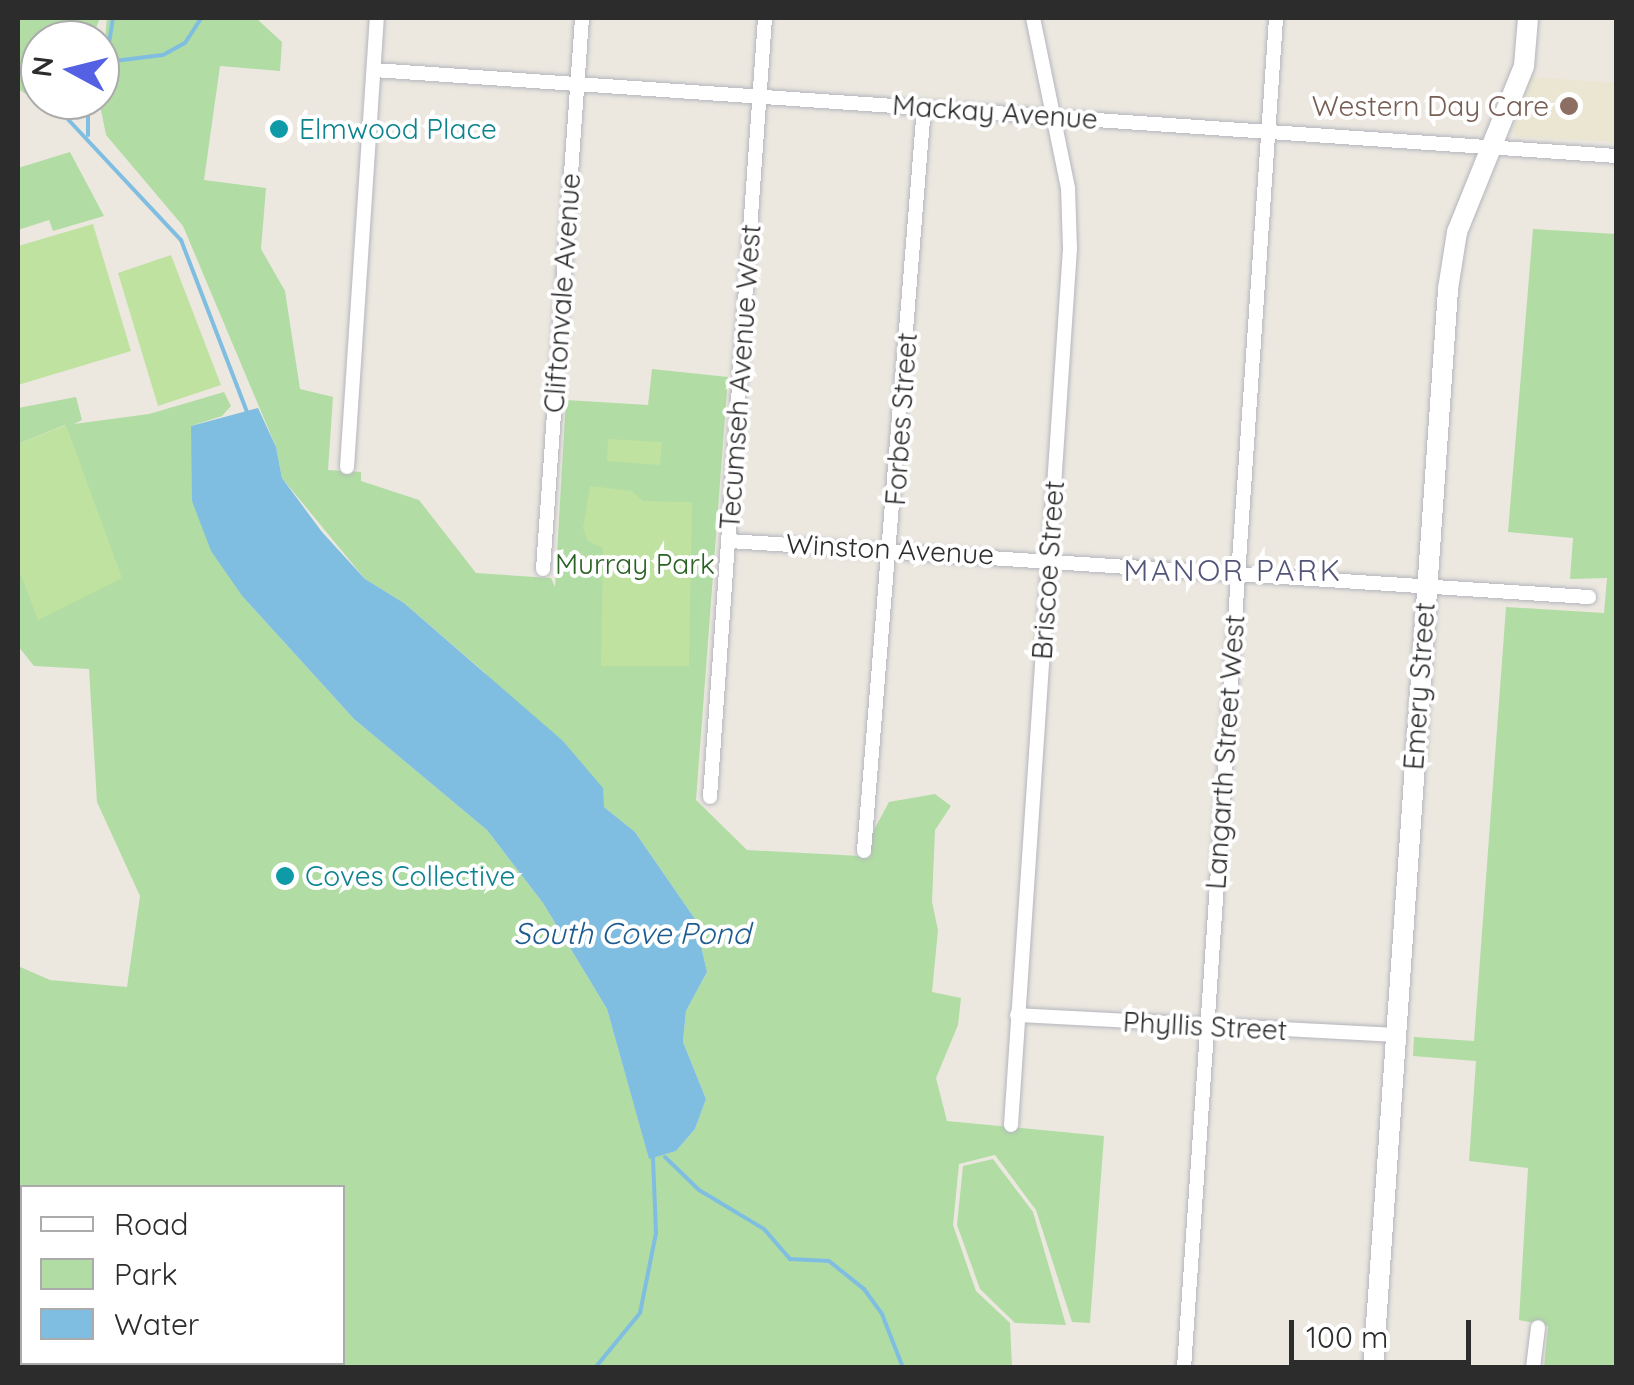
<!DOCTYPE html>
<html>
<head>
<meta charset="utf-8">
<style>
  body { margin:0 }
  #map { position:relative; width:1634px; height:1385px; overflow:hidden; background:#ece8e0; font-family:Quicksand,sans-serif }
  div>[style] { position:absolute }
  .education>* { inset:0; background:#ebe6d2 }
  .green>* { inset:0; background:#b1dca4 }
  .pitch>* { inset:0; background:#c0e2a1 }
  .water>* { inset:0; background:#80bee1 }
  .stream>* { height:4px; margin:-2px; padding:0 2px; transform-origin:2px; border-radius:2px; background:#80bee1 }
  .roads { filter:drop-shadow(0 0 2px #b4b5be) drop-shadow(0 0 2px #b4b5be) }
  .street>* { height:14px; margin:-7px; padding:0 7px; transform-origin:7px; border-radius:7px; background:#fff }
  .secondary>* { height:20px; margin:-10px; padding:0 10px; transform-origin:10px; border-radius:10px; background:#fff }
  .dots>* { width:28px; height:28px; translate:-50% -50%; box-sizing:border-box; border:5px solid #fff; border-radius:50% }
  span { translate:-50% -50%; white-space:nowrap; text-align:center; line-height:1.15; -webkit-text-stroke:8px #fff; paint-order:stroke }
  .education-label { font-size:28px; color:#785e54 }
  .right { translate:-100% -50%; text-align:right }
  .street-label { font-size:28px; color:#2c2c2c }
  .culture-label { font-size:28px; color:#0d838f }
  .left { translate:0 -50%; text-align:left }
  .park-label { font-size:28px; color:#2a6224 }
  .neighbourhood-label { font-size:30px; color:#525478; letter-spacing:2.5px }
  .water-label { font-size:30px; color:#1e5c8f; font-style:italic }
  .frame { position:absolute; inset:0; border:20px solid #2c2c2c; pointer-events:none }
  .legend { position:absolute; left:20px; top:1185px; width:325px; height:180px; box-sizing:border-box; background:#fff; border:2px solid #ababab; margin:0; padding:12px 18px; list-style:none; font-size:30px; color:#2c2c2c }
  .legend li { display:flex; align-items:center; gap:20px; height:50px }
  .legend b { width:50px; border:2px solid #ababab }
  .north { position:absolute; left:20px; top:20px; width:100px; height:100px; box-sizing:border-box; background:#fff; border:2px solid #ababab; border-radius:50%; rotate:277deg; font-size:28px; font-weight:700; line-height:40px; text-align:center; color:#2c2c2c }
  .north::after { content:''; display:block; margin:auto; width:35px; height:45px; background:#5461e5; clip-path:polygon(50% 0,100% 100%,50% 72%,0 100%) }
  .scale { position:absolute; left:1289px; top:1320px; width:182px; height:45px; box-sizing:border-box; border:5px solid #2c2c2c; border-top:0; padding-left:12px; font-size:30px; line-height:35px; white-space:nowrap; color:#2c2c2c; -webkit-text-stroke:8px #fff; paint-order:stroke }
</style>
</head>
<body>
<div id="map">
  <div class="education">
    <div style="clip-path:polygon(1532px 77px,1616px 83px,1616px 142px,1517px 137px,1513px 130px)"></div>
  </div>
  <div class="green">
    <div style="clip-path:polygon(18px 18px,100px 18px,91px 40px,40px 40px,40px 89px,29px 96px,18px 89px)"></div>
    <div style="clip-path:polygon(evenodd,107px 18px,256px 18px,282px 42px,280px 71px,220px 66px,204px 180px,266px 188px,261px 249px,285px 291px,300px 389px,333px 397px,328px 470px,361px 472px,361px 481px,419px 500px,476px 573px,551px 578px,555px 587px,566px 400px,648px 405px,652px 369px,728px 377px,696px 800px,747px 850px,860px 856px,889px 802px,935px 794px,951px 806px,935px 830px,932px 902px,938px 930px,932px 992px,961px 998px,958px 1025px,936px 1078px,947px 1121px,1104px 1136px,1090px 1323px,1072px 1322px,1036px 1210px,995px 1155px,959px 1164px,953px 1225px,976px 1291px,1010px 1323px,1012px 1367px,18px 1367px,18px 966px,50px 980px,127px 987px,140px 896px,97px 802px,89px 669px,34px 666px,18px 646px,18px 567px,39px 619px,65px 425px,18px 444px,18px 408px,76px 397px,82px 420px,74px 424px,149px 414px,224px 392px,231px 406px,222px 416px,191px 426px,243px 597px,354px 719px,487px 830px,543px 903px,607px 1009px,649px 1158px,676px 1151px,695px 1129px,706px 1099px,683px 1042px,686px 1011px,707px 972px,695px 919px,635px 832px,604px 807px,484px 672px,404px 603px,365px 579px,282px 478px,276px 447px,183px 226px,106px 135px,99px 100px,107px 18px,22px 1188px,342px 1188px,342px 1362px,22px 1362px,22px 1188px)"></div>
    <div style="clip-path:polygon(70px 152px,104px 216px,53px 231px,49px 220px,18px 230px,18px 168px)"></div>
    <div style="clip-path:polygon(1533px 229px,1616px 234px,1616px 1367px,1544px 1367px,1548px 1326px,1519px 1320px,1528px 1168px,1469px 1161px,1476px 1061px,1413px 1056px,1414px 1037px,1474px 1041px,1506px 607px,1604px 613px,1607px 578px,1570px 579px,1573px 538px,1508px 532px)"></div>
    <div style="clip-path:polygon(993px 1159px,1033px 1212px,1066px 1325px,1015px 1323px,980px 1289px,957px 1225px,963px 1166px)"></div>
  </div>
  <div class="pitch">
    <div style="clip-path:polygon(93px 224px,131px 351px,18px 385px,18px 246px)"></div>
    <div style="clip-path:polygon(171px 255px,221px 385px,158px 406px,118px 273px)"></div>
    <div style="clip-path:polygon(66px 425px,122px 578px,38px 620px,18px 567px,18px 444px)"></div>
    <div style="clip-path:polygon(608px 439px,662px 442px,660px 465px,607px 461px)"></div>
    <div style="clip-path:polygon(590px 486px,632px 491px,643px 501px,692px 502px,689px 666px,601px 666px,603px 548px,588px 541px,583px 528px)"></div>
  </div>
  <div class="water">
    <div style="clip-path:polygon(258px 408px,276px 447px,282px 478px,322px 532px,365px 579px,404px 603px,563px 741px,603px 788px,604px 807px,635px 832px,695px 919px,707px 972px,686px 1011px,683px 1042px,706px 1099px,695px 1129px,676px 1151px,649px 1159px,607px 1009px,543px 903px,487px 830px,354px 719px,243px 597px,211px 551px,192px 501px,191px 426px)"></div>
  </div>
  <div class="stream">
    <div style="left:106px;top:62px;width:57px;rotate:-7deg"></div>
    <div style="left:163px;top:55px;width:25px;rotate:-29deg"></div>
    <div style="left:185px;top:43px;width:30px;rotate:-57deg"></div>
    <div style="left:100px;top:64px;width:6px;rotate:-18deg"></div>
    <div style="left:106px;top:62px;width:45px;rotate:-81deg"></div>
    <div style="left:18px;top:70px;width:30px;rotate:42deg"></div>
    <div style="left:63px;top:114px;width:173px;rotate:46.9deg"></div>
    <div style="left:181px;top:240px;width:184px;rotate:69deg"></div>
    <div style="left:88px;top:135px;width:35px;rotate:-90deg"></div>
    <div style="left:665px;top:1157px;width:47px;rotate:44.1deg"></div>
    <div style="left:699px;top:1190px;width:76px;rotate:31deg"></div>
    <div style="left:764px;top:1229px;width:40px;rotate:49deg"></div>
    <div style="left:790px;top:1259px;width:39px;rotate:3deg"></div>
    <div style="left:829px;top:1261px;width:45px;rotate:38.7deg"></div>
    <div style="left:864px;top:1289px;width:31px;rotate:54deg"></div>
    <div style="left:882px;top:1314px;width:58px;rotate:68.7deg"></div>
    <div style="left:595px;top:1368px;width:71px;rotate:-50.7deg"></div>
    <div style="left:640px;top:1313px;width:82px;rotate:-78.7deg"></div>
    <div style="left:656px;top:1233px;width:75px;rotate:-92.3deg"></div>
  </div>
  <div class="roads">
    <div class="street">
      <div style="left:374px;top:70px;width:1245px;rotate:3.96deg"></div>
      <div style="left:347px;top:467px;width:450px;rotate:-86.2deg"></div>
      <div style="left:729px;top:541px;width:862px;rotate:3.73deg"></div>
      <div style="left:543px;top:569px;width:552px;rotate:-85.95deg"></div>
      <div style="left:710px;top:797px;width:781px;rotate:-85.96deg"></div>
      <div style="left:864px;top:851px;width:746px;rotate:-85.39deg"></div>
      <div style="left:1017px;top:1015px;width:378px;rotate:3deg"></div>
      <div style="left:1011px;top:1125px;width:879px;rotate:-86.15deg"></div>
      <div style="left:1070px;top:248px;width:60px;rotate:-91.9deg"></div>
      <div style="left:1068px;top:188px;width:174px;rotate:-101.6deg"></div>
      <div style="left:1184px;top:1368px;width:1353px;rotate:-86.1deg"></div>
      <div style="left:1533px;top:1368px;width:41px;rotate:-83deg"></div>
    </div>
    <div class="secondary">
      <div style="left:1373px;top:1368px;width:1082px;rotate:-86.02deg"></div>
      <div style="left:1448px;top:289px;width:58px;rotate:-81deg"></div>
      <div style="left:1457px;top:232px;width:179px;rotate:-68deg"></div>
      <div style="left:1524px;top:66px;width:48px;rotate:-85.2deg"></div>
    </div>
  </div>
  <div class="dots">
    <div style="left:1569px;top:106px;background:#8d6e63"></div>
    <div style="left:279px;top:129px;background:#0f9aa8"></div>
    <div style="left:285px;top:876px;background:#0f9aa8"></div>
  </div>
  <div class="education-label">
    <span class="right" style="left:1549px;top:106px">Western Day Care</span>
  </div>
  <div class="street-label">
    <span style="left:995px;top:112px;rotate:4deg">Mackay Avenue</span>
    <span style="left:562px;top:293px;rotate:-86deg">Cliftonvale Avenue</span>
    <span style="left:740px;top:377px;rotate:-86deg">Tecumseh Avenue West</span>
    <span style="left:901px;top:419px;rotate:-86deg">Forbes Street</span>
    <span style="left:890px;top:549px;rotate:3deg">Winston Avenue</span>
    <span style="left:1048px;top:570px;rotate:-86deg">Briscoe Street</span>
    <span style="left:1419px;top:686px;rotate:-86deg">Emery Street</span>
    <span style="left:1225px;top:752px;rotate:-86deg">Langarth Street West</span>
    <span style="left:1205px;top:1026px;rotate:3deg">Phyllis Street</span>
  </div>
  <div class="culture-label">
    <span class="left" style="left:299px;top:129px">Elmwood Place</span>
    <span class="left" style="left:305px;top:876px">Coves Collective</span>
  </div>
  <div class="park-label">
    <span style="left:635px;top:564px">Murray Park</span>
  </div>
  <div class="neighbourhood-label">
    <span style="left:1233px;top:570px">MANOR PARK</span>
  </div>
  <div class="water-label">
    <span style="left:632px;top:933px">South Cove Pond</span>
  </div>
  <div class="frame"></div>
  <ul class="legend">
  <li><b style="height:12px;background:#fff"></b>Road</li>
  <li><b style="height:28px;background:#b1dca4"></b>Park</li>
  <li><b style="height:28px;background:#80bee1"></b>Water</li>
  </ul>
  <div class="north">N</div>
  <div class="scale">100 m</div>
</div>
</body>
</html>
